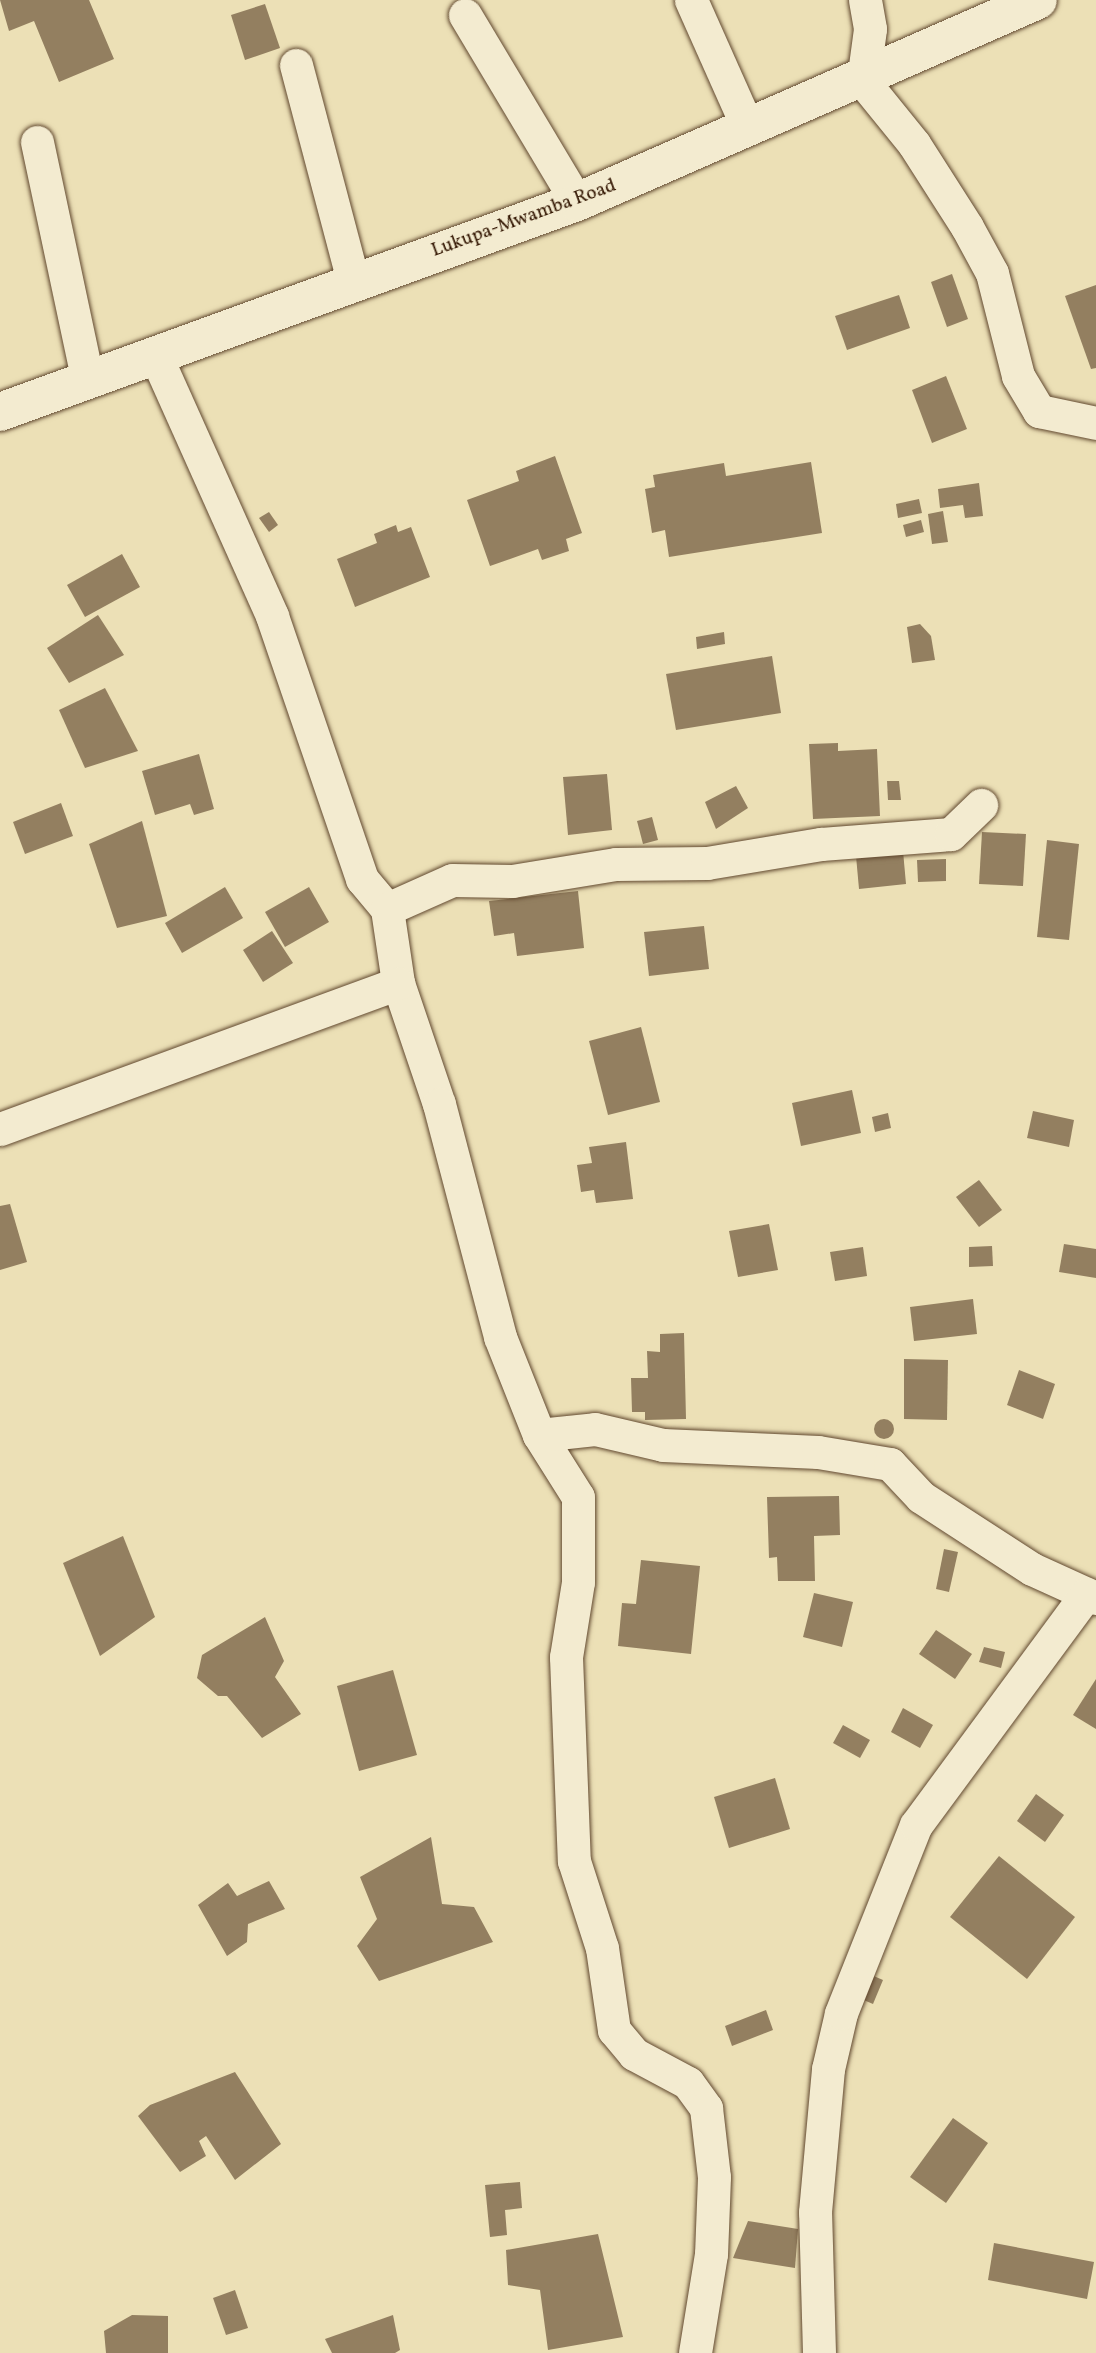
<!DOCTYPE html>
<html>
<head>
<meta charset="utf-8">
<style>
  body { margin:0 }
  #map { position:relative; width:1096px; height:2353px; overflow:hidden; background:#ece0b6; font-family:Vollkorn,serif }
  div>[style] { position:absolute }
  .building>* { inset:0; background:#937f60 }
  .round { border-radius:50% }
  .roads { filter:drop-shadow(0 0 2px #61482f) drop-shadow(0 0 2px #61482f) }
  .minor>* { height:33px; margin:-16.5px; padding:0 16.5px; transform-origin:16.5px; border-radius:16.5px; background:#f3ebd0 }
  .tertiary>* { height:38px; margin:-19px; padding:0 19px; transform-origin:19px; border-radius:19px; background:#f3ebd0 }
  span { translate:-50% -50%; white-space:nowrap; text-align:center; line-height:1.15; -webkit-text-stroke:6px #f3ebd0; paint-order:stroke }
  .street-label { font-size:19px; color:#331602 }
</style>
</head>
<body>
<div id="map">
  <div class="building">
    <div style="clip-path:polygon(0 0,89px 0,114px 59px,59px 82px,34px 21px,9px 31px)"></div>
    <div style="clip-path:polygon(265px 4px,280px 48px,245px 60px,231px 15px)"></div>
    <div style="clip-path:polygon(952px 274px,968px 319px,947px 327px,931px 282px)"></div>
    <div style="clip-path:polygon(1096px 285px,1096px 368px,1091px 369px,1065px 296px)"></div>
    <div style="clip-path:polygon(899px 295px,910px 328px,847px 350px,835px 316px)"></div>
    <div style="clip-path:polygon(946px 376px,967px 429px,932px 443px,912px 390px)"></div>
    <div style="clip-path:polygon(555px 456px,582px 533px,566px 539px,569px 551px,542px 560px,538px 549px,490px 566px,467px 500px,519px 481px,516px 471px)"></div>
    <div style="clip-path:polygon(811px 462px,822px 533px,669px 557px,665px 530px,652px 533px,645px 489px,655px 487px,653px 475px,724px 463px,726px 476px)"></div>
    <div style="clip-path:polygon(979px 483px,983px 516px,965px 518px,963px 505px,940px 508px,938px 489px)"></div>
    <div style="clip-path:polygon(919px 499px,922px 513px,898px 518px,896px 504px)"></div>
    <div style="clip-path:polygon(943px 511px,948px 542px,932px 544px,928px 514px)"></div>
    <div style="clip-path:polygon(269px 512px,278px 525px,269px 532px,259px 518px)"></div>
    <div style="clip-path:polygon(921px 520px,924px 532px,906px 537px,903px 525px)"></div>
    <div style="clip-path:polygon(396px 525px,398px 532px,411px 527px,430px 577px,355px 607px,337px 559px,377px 543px,374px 534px)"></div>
    <div style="clip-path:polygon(122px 554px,140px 587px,85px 617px,67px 585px)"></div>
    <div style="clip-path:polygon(98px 615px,124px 655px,69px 683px,47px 648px)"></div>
    <div style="clip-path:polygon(920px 624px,931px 636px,935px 660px,912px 663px,907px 627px)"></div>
    <div style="clip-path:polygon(724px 632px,725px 644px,697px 649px,696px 637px)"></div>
    <div style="clip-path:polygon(772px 656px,781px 713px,676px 730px,666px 674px)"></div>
    <div style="clip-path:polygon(105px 688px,138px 751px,85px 768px,59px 710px)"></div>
    <div style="clip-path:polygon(838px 743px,838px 751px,877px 749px,880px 816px,813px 819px,809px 744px)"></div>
    <div style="clip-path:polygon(199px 754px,214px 809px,194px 815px,190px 804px,155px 815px,142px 771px)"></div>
    <div style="clip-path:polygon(607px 774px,612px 830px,568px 835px,563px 777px)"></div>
    <div style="clip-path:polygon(887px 781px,899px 781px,901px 800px,888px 800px)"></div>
    <div style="clip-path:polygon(736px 786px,748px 808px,716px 829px,705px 802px)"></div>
    <div style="clip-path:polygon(61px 803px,73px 836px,25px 854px,13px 822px)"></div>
    <div style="clip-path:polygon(652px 817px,658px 840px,643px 844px,637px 821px)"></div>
    <div style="clip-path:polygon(142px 821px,167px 916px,117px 928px,89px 844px)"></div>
    <div style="clip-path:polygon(982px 832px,1026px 834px,1023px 886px,979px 884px)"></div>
    <div style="clip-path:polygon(1047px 840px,1079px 844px,1069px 940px,1037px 937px)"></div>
    <div style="clip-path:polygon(903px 851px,906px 884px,859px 889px,856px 856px)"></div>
    <div style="clip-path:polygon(946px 859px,946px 881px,918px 882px,917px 860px)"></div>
    <div style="clip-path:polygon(225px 887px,243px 918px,182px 953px,165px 923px)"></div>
    <div style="clip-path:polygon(309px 887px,329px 922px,285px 947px,265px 912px)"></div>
    <div style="clip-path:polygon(578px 891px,584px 948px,517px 956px,514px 933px,494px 936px,489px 901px)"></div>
    <div style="clip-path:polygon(704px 926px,709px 969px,649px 976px,644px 932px)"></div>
    <div style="clip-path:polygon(272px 931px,293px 963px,263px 982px,243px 950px)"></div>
    <div style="clip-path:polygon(641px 1027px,660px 1102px,608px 1115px,589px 1041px)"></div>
    <div style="clip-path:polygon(852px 1090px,861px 1133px,801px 1146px,792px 1103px)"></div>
    <div style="clip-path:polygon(1033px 1111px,1074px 1120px,1069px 1147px,1027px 1138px)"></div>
    <div style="clip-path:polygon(888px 1113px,891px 1128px,875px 1132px,872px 1117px)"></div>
    <div style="clip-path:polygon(626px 1142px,633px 1199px,596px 1203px,594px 1190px,581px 1192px,577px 1165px,592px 1163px,589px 1147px)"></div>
    <div style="clip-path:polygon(979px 1180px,1002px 1210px,979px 1227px,956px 1197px)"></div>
    <div style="clip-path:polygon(10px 1204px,27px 1262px,0 1270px,0 1206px)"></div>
    <div style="clip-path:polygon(769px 1224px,778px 1270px,738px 1277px,729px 1231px)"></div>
    <div style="clip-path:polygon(1064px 1244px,1096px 1249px,1096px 1278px,1059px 1272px)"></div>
    <div style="clip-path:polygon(992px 1246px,993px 1266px,969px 1267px,969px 1247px)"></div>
    <div style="clip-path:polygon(863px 1247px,867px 1276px,835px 1281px,830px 1252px)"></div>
    <div style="clip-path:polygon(973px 1299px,977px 1334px,914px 1341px,910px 1307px)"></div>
    <div style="clip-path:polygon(684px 1333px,686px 1419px,645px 1420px,645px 1412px,632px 1412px,631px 1378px,648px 1378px,647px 1351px,660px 1352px,660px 1334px)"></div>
    <div style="clip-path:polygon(904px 1359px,948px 1360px,947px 1420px,904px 1419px)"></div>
    <div style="clip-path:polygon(1019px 1370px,1055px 1384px,1043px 1419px,1007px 1405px)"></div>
    <div class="round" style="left:874px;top:1419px;width:20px;height:20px"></div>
    <div style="clip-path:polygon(839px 1496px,840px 1535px,814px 1536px,815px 1581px,778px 1581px,777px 1557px,769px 1558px,767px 1497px)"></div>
    <div style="clip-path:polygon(123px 1536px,155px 1617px,100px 1656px,63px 1563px)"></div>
    <div style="clip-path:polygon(944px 1549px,958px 1552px,949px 1592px,936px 1589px)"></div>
    <div style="clip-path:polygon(641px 1560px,700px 1566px,691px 1654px,618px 1646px,622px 1603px,636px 1604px)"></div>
    <div style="clip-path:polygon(814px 1593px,853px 1602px,842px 1647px,803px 1637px)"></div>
    <div style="clip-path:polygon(265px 1617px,284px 1661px,275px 1677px,301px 1714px,262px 1738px,227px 1696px,218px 1696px,197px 1678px,202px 1655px)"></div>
    <div style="clip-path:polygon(936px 1630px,972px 1654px,955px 1679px,919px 1654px)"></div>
    <div style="clip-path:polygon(984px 1647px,1005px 1652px,1001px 1668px,979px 1662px)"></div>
    <div style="clip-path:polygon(393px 1670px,417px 1755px,359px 1771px,337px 1686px)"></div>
    <div style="clip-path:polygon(1096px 1679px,1096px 1729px,1073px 1715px)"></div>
    <div style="clip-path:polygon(903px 1708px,933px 1725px,920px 1748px,891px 1732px)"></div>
    <div style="clip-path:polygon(843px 1725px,870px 1740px,860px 1758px,833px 1743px)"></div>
    <div style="clip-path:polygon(775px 1778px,790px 1829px,729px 1848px,714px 1797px)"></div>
    <div style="clip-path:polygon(1036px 1794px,1064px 1815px,1045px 1842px,1017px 1821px)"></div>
    <div style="clip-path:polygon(431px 1837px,442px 1904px,474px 1907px,493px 1942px,379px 1981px,357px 1946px,377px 1919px,360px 1877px)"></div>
    <div style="clip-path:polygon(999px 1856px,1075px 1917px,1027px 1979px,950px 1917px)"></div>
    <div style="clip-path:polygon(269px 1881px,285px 1909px,248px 1924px,247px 1942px,227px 1956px,198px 1905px,228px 1883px,237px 1896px)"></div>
    <div style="clip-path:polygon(869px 1974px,883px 1980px,873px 2004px,859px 1998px)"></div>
    <div style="clip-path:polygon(766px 2010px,773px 2030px,732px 2046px,725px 2026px)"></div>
    <div style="clip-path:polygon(235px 2072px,281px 2144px,235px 2180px,206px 2136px,199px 2141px,206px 2156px,180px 2172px,138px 2116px,150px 2105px)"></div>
    <div style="clip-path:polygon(953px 2118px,988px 2143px,946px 2203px,910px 2177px)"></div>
    <div style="clip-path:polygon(520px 2182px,522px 2208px,505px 2210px,507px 2235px,490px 2237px,485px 2185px)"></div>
    <div style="clip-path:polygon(748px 2221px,798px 2229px,795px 2268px,733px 2258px)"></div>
    <div style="clip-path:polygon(598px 2234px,623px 2337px,548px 2350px,540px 2290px,508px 2285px,506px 2250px)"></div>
    <div style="clip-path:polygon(994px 2243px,1094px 2262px,1087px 2299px,988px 2280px)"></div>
    <div style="clip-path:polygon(235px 2290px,248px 2328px,226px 2335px,213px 2298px)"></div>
    <div style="clip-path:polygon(132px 2315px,168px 2316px,168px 2353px,106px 2353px,104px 2331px)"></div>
    <div style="clip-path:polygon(393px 2315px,400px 2350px,395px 2353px,332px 2353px,325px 2339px)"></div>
  </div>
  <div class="roads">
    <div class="minor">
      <div style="left:691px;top:0;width:140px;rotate:66deg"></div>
      <div style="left:865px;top:0;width:29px;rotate:80deg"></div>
      <div style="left:870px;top:29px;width:52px;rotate:97.7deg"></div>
      <div style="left:863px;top:81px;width:81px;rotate:51deg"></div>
      <div style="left:914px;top:144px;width:98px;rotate:57.4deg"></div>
      <div style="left:967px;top:227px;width:52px;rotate:61.5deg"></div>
      <div style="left:992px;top:273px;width:106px;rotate:75.8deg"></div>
      <div style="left:1018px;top:376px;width:41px;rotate:59deg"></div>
      <div style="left:1039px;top:411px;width:58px;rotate:11.9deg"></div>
      <div style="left:465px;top:15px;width:218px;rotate:59.1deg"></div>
      <div style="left:296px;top:65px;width:223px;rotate:75.2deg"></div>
      <div style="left:37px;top:142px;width:241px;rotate:78deg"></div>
      <div style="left:155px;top:354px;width:287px;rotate:65.9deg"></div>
      <div style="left:272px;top:616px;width:278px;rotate:71.1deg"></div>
      <div style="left:362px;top:879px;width:39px;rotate:50deg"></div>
      <div style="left:387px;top:909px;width:75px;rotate:81.5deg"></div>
      <div style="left:398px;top:983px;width:128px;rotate:71.3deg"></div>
      <div style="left:439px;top:1104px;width:241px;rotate:75.3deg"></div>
      <div style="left:500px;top:1337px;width:105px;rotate:68.3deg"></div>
      <div style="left:539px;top:1435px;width:73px;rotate:57.8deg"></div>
      <div style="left:578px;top:1497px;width:85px;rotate:90deg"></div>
      <div style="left:578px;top:1582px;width:76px;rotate:99.1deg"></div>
      <div style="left:566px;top:1657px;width:204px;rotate:87.8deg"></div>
      <div style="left:574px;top:1861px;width:91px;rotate:72.2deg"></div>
      <div style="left:602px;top:1948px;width:83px;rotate:81.7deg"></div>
      <div style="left:614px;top:2030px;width:31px;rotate:50deg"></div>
      <div style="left:634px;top:2054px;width:61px;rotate:28.2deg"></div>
      <div style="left:688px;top:2083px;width:31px;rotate:54deg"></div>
      <div style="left:706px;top:2108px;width:69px;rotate:83.4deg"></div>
      <div style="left:714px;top:2177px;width:77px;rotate:92.2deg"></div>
      <div style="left:711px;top:2254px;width:100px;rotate:99.2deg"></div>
      <div style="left:387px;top:909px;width:71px;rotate:-24deg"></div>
      <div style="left:452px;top:880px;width:60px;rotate:1deg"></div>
      <div style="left:512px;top:881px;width:105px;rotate:-9.3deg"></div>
      <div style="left:616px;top:864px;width:91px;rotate:-0.6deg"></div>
      <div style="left:707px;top:863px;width:116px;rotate:-9.5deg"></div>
      <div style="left:821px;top:844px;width:130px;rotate:-4.4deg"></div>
      <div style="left:951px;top:834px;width:42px;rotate:-44deg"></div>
      <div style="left:0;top:1129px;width:424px;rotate:-20.1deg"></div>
      <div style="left:539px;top:1435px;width:56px;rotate:-6.1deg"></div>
      <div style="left:595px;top:1429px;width:70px;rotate:13.2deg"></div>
      <div style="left:663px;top:1445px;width:155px;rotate:2.6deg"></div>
      <div style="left:818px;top:1452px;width:73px;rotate:9.5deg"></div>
      <div style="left:890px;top:1464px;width:45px;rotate:46.8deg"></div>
      <div style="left:921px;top:1497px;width:132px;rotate:33deg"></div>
      <div style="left:1032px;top:1569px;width:70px;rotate:24.4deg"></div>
      <div style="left:819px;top:2353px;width:141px;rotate:-91.6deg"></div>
      <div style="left:815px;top:2212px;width:144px;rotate:-84.8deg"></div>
      <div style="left:828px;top:2069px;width:57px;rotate:-76.9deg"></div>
      <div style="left:841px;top:2013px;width:202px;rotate:-68.3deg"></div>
      <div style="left:916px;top:1825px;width:287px;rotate:-53.6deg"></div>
    </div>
    <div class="tertiary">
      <div style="left:0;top:412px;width:614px;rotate:-20deg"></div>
      <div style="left:577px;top:202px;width:503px;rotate:-23.66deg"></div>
    </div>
  </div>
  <div class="street-label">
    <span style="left:524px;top:219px;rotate:-20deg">Lukupa-Mwamba Road</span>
  </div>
</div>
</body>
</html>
